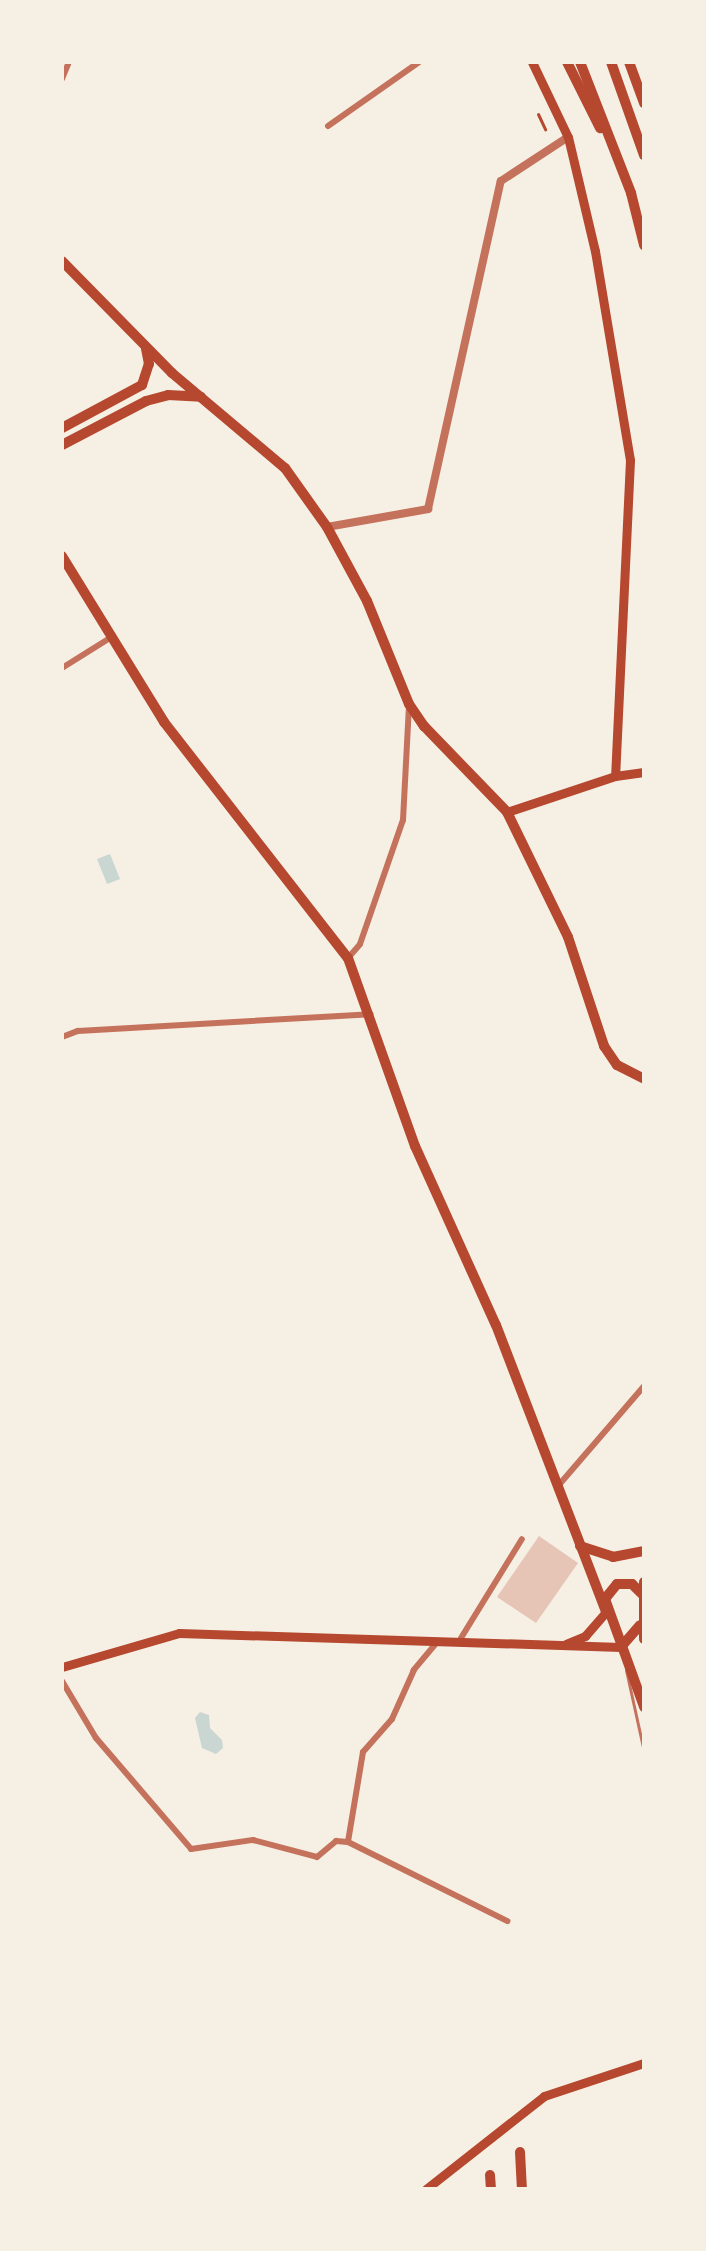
<!DOCTYPE html>
<html>
<head>
<meta charset="utf-8">
<style>
  body { margin:0 }
  #map { position:relative; width:706px; height:2251px; overflow:hidden; background:#f6efe4; font-family:"Fira Sans",sans-serif }
  div>[style] { position:absolute }
  .water>* { inset:0; background:#c9d6d2 }
  .building>* { inset:0; background:#e6c5b7 }
  .path>* { height:3px; margin:-1.5px; padding:0 1.5px; transform-origin:1.5px; border-radius:1.5px; background:#b5482f }
  .service>* { height:3px; margin:-1.5px; padding:0 1.5px; transform-origin:1.5px; border-radius:1.5px; background:#c5725c }
  .minor>* { height:6px; margin:-3px; padding:0 3px; transform-origin:3px; border-radius:3px; background:#c5725c }
  .tertiary>* { height:8px; margin:-4px; padding:0 4px; transform-origin:4px; border-radius:4px; background:#c5725c }
  .secondary>* { height:9px; margin:-4.5px; padding:0 4.5px; transform-origin:4.5px; border-radius:4.5px; background:#b5482f }
  .primary>* { height:10px; margin:-5px; padding:0 5px; transform-origin:5px; border-radius:5px; background:#b5482f }
  .trunk>* { height:10px; margin:-5px; padding:0 5px; transform-origin:5px; border-radius:5px; background:#b5482f }
  span { translate:-50% -50%; white-space:nowrap; text-align:center; line-height:1.15; -webkit-text-stroke:7px #f6efe4; paint-order:stroke }
  .frame { position:absolute; inset:0; border:64px solid #f6efe4; pointer-events:none }
</style>
</head>
<body>
<div id="map">
  <div class="water">
    <div style="clip-path:polygon(110px 854px,120px 879px,107px 884px,97px 859px)"></div>
    <div style="clip-path:polygon(200px 1712px,209px 1715px,210px 1728px,222px 1740px,223px 1748px,216px 1754px,202px 1748px,195px 1718px)"></div>
  </div>
  <div class="building">
    <div style="clip-path:polygon(539px 1536px,578px 1563px,536px 1623px,497px 1597px)"></div>
  </div>
  <div class="path">
    <div style="left:538px;top:114px;width:17px;rotate:65deg"></div>
  </div>
  <div class="service">
    <div style="left:626px;top:1670px;width:84px;rotate:77.6deg"></div>
  </div>
  <div class="minor">
    <div style="left:62px;top:79px;width:18px;rotate:-68deg"></div>
    <div style="left:328px;top:126px;width:111px;rotate:-35.1deg"></div>
    <div style="left:62px;top:668px;width:57px;rotate:-32deg"></div>
    <div style="left:348px;top:958px;width:18px;rotate:-49deg"></div>
    <div style="left:360px;top:944px;width:131px;rotate:-70.9deg"></div>
    <div style="left:403px;top:820px;width:114px;rotate:-87deg"></div>
    <div style="left:62px;top:1037px;width:17px;rotate:-21deg"></div>
    <div style="left:78px;top:1031px;width:293px;rotate:-3.3deg"></div>
    <div style="left:558px;top:1486px;width:132px;rotate:-49.3deg"></div>
    <div style="left:461px;top:1638px;width:116px;rotate:-58.4deg"></div>
    <div style="left:438px;top:1641px;width:38px;rotate:130deg"></div>
    <div style="left:414px;top:1670px;width:54px;rotate:114.2deg"></div>
    <div style="left:392px;top:1719px;width:44px;rotate:131.3deg"></div>
    <div style="left:363px;top:1752px;width:91px;rotate:99.5deg"></div>
    <div style="left:348px;top:1842px;width:178px;rotate:26.4deg"></div>
    <div style="left:62px;top:1681px;width:66px;rotate:59.2deg"></div>
    <div style="left:96px;top:1738px;width:146px;rotate:49.4deg"></div>
    <div style="left:191px;top:1849px;width:63px;rotate:-8.3deg"></div>
    <div style="left:253px;top:1840px;width:66px;rotate:14.9deg"></div>
    <div style="left:317px;top:1857px;width:25px;rotate:-40deg"></div>
    <div style="left:336px;top:1841px;width:12px;rotate:5deg"></div>
  </div>
  <div class="tertiary">
    <div style="left:327px;top:527px;width:103px;rotate:-10.1deg"></div>
    <div style="left:428px;top:509px;width:336px;rotate:-77.5deg"></div>
    <div style="left:501px;top:181px;width:80px;rotate:-33.3deg"></div>
  </div>
  <div class="secondary">
    <div style="left:532px;top:62px;width:83px;rotate:64.4deg"></div>
    <div style="left:568px;top:137px;width:117px;rotate:76.7deg"></div>
    <div style="left:595px;top:251px;width:212px;rotate:80.5deg"></div>
    <div style="left:630px;top:460px;width:316px;rotate:92.7deg"></div>
    <div style="left:507px;top:812px;width:114px;rotate:-18.4deg"></div>
    <div style="left:615px;top:776px;width:29px;rotate:-8deg"></div>
    <div style="left:566px;top:1644px;width:21px;rotate:-23deg"></div>
    <div style="left:585px;top:1636px;width:32px;rotate:-49deg"></div>
    <div style="left:62px;top:1667px;width:122px;rotate:-16.2deg"></div>
    <div style="left:179px;top:1633px;width:442px;rotate:1.8deg"></div>
    <div style="left:426px;top:2189px;width:150px;rotate:-38.2deg"></div>
    <div style="left:544px;top:2096px;width:105px;rotate:-18.3deg"></div>
  </div>
  <div class="primary">
    <div style="left:62px;top:261px;width:157px;rotate:45.5deg"></div>
    <div style="left:172px;top:373px;width:148px;rotate:40.1deg"></div>
    <div style="left:285px;top:468px;width:72px;rotate:54.6deg"></div>
    <div style="left:327px;top:527px;width:84px;rotate:61.6deg"></div>
    <div style="left:367px;top:601px;width:111px;rotate:67.8deg"></div>
    <div style="left:409px;top:704px;width:27px;rotate:56deg"></div>
    <div style="left:424px;top:726px;width:120px;rotate:46deg"></div>
    <div style="left:507px;top:812px;width:139px;rotate:64deg"></div>
    <div style="left:568px;top:937px;width:115px;rotate:71.7deg"></div>
    <div style="left:604px;top:1046px;width:23px;rotate:56deg"></div>
    <div style="left:617px;top:1065px;width:30px;rotate:27deg"></div>
    <div style="left:62px;top:428px;width:91px;rotate:-28.3deg"></div>
    <div style="left:142px;top:385px;width:22px;rotate:-72deg"></div>
    <div style="left:149px;top:364px;width:16px;rotate:-101deg"></div>
    <div style="left:62px;top:445px;width:95px;rotate:-27.6deg"></div>
    <div style="left:146px;top:401px;width:23px;rotate:-15deg"></div>
    <div style="left:168px;top:395px;width:33px;rotate:3deg"></div>
    <div style="left:62px;top:556px;width:195px;rotate:58.4deg"></div>
    <div style="left:164px;top:722px;width:299px;rotate:52.1deg"></div>
    <div style="left:348px;top:958px;width:200px;rotate:70.4deg"></div>
    <div style="left:415px;top:1146px;width:196px;rotate:65.7deg"></div>
    <div style="left:496px;top:1325px;width:307px;rotate:69deg"></div>
    <div style="left:580px;top:1546px;width:35px;rotate:18deg"></div>
    <div style="left:613px;top:1557px;width:32px;rotate:-11deg"></div>
    <div style="left:644px;top:1582px;width:57px;rotate:90deg"></div>
    <div style="left:642px;top:1594px;width:14px;rotate:-135deg"></div>
    <div style="left:632px;top:1584px;width:15px;rotate:180deg"></div>
    <div style="left:617px;top:1584px;width:19px;rotate:129deg"></div>
    <div style="left:605px;top:1599px;width:115px;rotate:70.1deg"></div>
    <div style="left:621px;top:1647px;width:29px;rotate:-49deg"></div>
  </div>
  <div class="trunk">
    <div style="left:567px;top:62px;width:74px;rotate:63.4deg"></div>
    <div style="left:580px;top:62px;width:141px;rotate:68.7deg"></div>
    <div style="left:631px;top:193px;width:54px;rotate:76deg"></div>
    <div style="left:611px;top:62px;width:99px;rotate:70.5deg"></div>
    <div style="left:629px;top:62px;width:44px;rotate:69.9deg"></div>
    <div style="left:520px;top:2152px;width:37px;rotate:87deg"></div>
    <div style="left:490px;top:2175px;width:14px;rotate:86deg"></div>
  </div>
  <div class="frame"></div>
</div>
</body>
</html>
